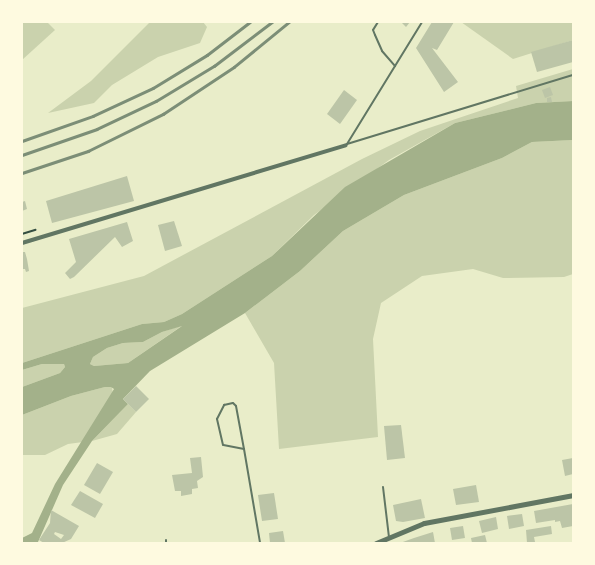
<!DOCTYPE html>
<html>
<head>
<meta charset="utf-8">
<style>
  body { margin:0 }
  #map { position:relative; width:595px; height:565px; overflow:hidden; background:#e9edc9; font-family:"Sofia Sans Condensed",sans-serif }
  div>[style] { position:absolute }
  .green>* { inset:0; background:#cad2ad }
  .water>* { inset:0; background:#a3b18a }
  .building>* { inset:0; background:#bcc5a7 }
  .path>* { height:1.5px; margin:-0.75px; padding:0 0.75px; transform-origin:0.75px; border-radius:0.75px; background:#344e41 }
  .service>* { height:2px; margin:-1px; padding:0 1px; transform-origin:1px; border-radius:1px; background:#617663 }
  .minor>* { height:4px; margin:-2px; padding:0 2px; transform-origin:2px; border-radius:2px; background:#617663 }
  .tertiary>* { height:5px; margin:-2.5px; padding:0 2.5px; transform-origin:2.5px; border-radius:2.5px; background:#617663 }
  .rail>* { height:2.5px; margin:-1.25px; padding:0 1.25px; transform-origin:1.25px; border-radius:1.25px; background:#7c8e77 }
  span { translate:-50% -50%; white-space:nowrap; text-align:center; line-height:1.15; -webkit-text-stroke:4px #fefae0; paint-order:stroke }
  .frame { position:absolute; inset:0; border:23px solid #fefae0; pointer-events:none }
</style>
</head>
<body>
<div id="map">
  <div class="green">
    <div style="clip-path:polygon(22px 22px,47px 22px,55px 30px,22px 60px)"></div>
    <div style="clip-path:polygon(150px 22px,203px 22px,207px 27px,200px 43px,158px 57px,112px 85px,94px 103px,48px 113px,91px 81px)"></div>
    <div style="clip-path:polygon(461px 22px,573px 22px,573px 40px,513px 59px)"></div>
    <div style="clip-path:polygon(573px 69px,573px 101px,536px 103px,455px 123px,389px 160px,314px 215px,272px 256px,182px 314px,164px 322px,142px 324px,22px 363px,22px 308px,144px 276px,362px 159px,420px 131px,518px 98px,516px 86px)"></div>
    <div style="clip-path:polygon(573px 140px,573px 274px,564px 277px,503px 278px,473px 269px,422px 276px,381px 303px,373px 339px,378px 437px,279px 449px,274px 363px,245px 313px,300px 271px,343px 231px,404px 195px,502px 158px,532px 142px)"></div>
    <div style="clip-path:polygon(183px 325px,128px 363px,94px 366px,90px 364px,93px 357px,107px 348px,123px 343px,143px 342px,162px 332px)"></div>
    <div style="clip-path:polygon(42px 364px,64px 364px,65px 367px,60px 373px,22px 387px,22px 370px)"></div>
    <div style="clip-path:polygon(105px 387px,112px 387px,113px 394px,83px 442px,68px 444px,45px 455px,22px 455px,22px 415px,71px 396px)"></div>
    <div style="clip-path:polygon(128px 404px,136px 412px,117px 434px,92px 441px)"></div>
  </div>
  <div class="water">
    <div style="clip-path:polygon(evenodd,573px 101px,573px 140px,532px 142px,502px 158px,404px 195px,343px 231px,300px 271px,245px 313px,150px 371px,123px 399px,128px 404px,92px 441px,63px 485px,38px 542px,22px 543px,22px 538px,32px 533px,55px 484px,114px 389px,111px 387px,105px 387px,71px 396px,22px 415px,22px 387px,60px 373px,65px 367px,64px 364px,42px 364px,22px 370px,22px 363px,142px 324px,164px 322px,182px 314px,272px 256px,345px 187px,455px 123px,536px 103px,573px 101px,182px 326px,128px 363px,94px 366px,90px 364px,93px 357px,107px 348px,123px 343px,143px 342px,162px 332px,182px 326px)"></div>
  </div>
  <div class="building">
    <div style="clip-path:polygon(401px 22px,410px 22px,406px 27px)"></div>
    <div style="clip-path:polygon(432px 22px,454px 22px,437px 50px,432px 48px,458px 82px,444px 92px,416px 48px)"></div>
    <div style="clip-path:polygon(573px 40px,573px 62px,537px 72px,531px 52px)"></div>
    <div style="clip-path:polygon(550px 87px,553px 95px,545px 98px,542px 90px)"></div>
    <div style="clip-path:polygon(344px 90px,357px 100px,340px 124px,327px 114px)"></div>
    <div style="clip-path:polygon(551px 97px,552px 102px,547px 102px,547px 98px)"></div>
    <div style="clip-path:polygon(127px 176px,134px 201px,52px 223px,46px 201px)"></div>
    <div style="clip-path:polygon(25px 201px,27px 209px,22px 211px,22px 202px)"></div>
    <div style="clip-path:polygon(174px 221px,182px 246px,165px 251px,158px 225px)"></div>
    <div style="clip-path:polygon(127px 222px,133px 241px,122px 247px,115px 237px,74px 277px,70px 279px,65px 273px,76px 262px,69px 239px)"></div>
    <div style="clip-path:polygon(22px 252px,25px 252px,27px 259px,29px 271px,26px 272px,25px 269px,22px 269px)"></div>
    <div style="clip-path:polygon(136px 386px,149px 399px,136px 412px,123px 399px)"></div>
    <div style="clip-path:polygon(401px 425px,405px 458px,387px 460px,384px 426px)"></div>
    <div style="clip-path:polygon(201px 457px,203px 477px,197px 481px,198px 488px,192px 489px,192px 494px,181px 496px,181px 491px,175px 491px,172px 475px,192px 473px,190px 458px)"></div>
    <div style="clip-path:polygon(573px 458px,573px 474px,565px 476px,562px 460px)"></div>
    <div style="clip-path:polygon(97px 463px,113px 472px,100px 494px,84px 485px)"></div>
    <div style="clip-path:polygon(476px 485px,479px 502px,456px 505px,453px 489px)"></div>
    <div style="clip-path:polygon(80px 491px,103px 504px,95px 518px,71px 505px)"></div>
    <div style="clip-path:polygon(274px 493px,278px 519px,262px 521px,258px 495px)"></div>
    <div style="clip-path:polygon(421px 499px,425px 518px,403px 522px,396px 521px,393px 505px)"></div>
    <div style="clip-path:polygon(573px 504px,573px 526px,562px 528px,560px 521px,555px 522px,555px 520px,536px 523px,534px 511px)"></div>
    <div style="clip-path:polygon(evenodd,51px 510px,79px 526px,71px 539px,62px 543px,44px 543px,39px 540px,50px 523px,51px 510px,55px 532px,64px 535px,61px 539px,54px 534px,55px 532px)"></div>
    <div style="clip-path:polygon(522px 514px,524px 526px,509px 529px,507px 516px)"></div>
    <div style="clip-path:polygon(496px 517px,498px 529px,482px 533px,479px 521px)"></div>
    <div style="clip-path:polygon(463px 526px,465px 538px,452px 540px,450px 528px)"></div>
    <div style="clip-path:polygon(551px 526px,552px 534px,534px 537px,535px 542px,527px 543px,526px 530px)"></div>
    <div style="clip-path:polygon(283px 531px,285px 543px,270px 543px,269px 533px)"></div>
    <div style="clip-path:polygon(433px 532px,435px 543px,400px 543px,414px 538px)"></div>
    <div style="clip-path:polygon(485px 535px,487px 543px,472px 543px,471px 538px)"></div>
  </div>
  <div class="path">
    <div style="left:22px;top:234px;width:14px;rotate:-17deg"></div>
  </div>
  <div class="service">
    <div style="left:378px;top:22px;width:9px;rotate:122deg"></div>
    <div style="left:373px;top:30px;width:5px;rotate:68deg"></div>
    <div style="left:375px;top:35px;width:17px;rotate:66deg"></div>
    <div style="left:382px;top:51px;width:20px;rotate:49deg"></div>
    <div style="left:347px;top:144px;width:236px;rotate:-17deg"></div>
    <div style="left:347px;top:144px;width:143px;rotate:-58.4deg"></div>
    <div style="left:244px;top:449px;width:21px;rotate:-169deg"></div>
    <div style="left:223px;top:445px;width:27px;rotate:-103deg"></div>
    <div style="left:217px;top:419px;width:16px;rotate:-63deg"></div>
    <div style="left:224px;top:405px;width:9px;rotate:-13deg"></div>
    <div style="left:233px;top:403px;width:4px;rotate:45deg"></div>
    <div style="left:236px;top:406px;width:44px;rotate:79.5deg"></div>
    <div style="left:244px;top:449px;width:95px;rotate:80.3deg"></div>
    <div style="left:383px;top:487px;width:50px;rotate:83.2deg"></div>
    <div style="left:166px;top:540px;width:3px;rotate:90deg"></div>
  </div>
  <div class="minor">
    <div style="left:22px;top:243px;width:338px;rotate:-16.8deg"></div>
  </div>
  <div class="tertiary">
    <div style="left:376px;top:543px;width:52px;rotate:-22.6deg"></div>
    <div style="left:424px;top:523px;width:152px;rotate:-10.6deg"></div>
  </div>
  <div class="rail">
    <div style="left:22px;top:141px;width:75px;rotate:-19.4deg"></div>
    <div style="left:93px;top:116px;width:66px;rotate:-25deg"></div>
    <div style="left:153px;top:88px;width:63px;rotate:-31.4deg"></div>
    <div style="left:207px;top:55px;width:54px;rotate:-37.5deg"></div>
    <div style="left:22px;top:155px;width:79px;rotate:-19.1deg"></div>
    <div style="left:97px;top:129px;width:65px;rotate:-25.4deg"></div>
    <div style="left:156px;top:101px;width:68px;rotate:-31.1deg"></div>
    <div style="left:214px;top:66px;width:73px;rotate:-37.2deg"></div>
    <div style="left:22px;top:173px;width:70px;rotate:-18.4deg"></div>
    <div style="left:88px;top:151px;width:84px;rotate:-26.3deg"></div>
    <div style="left:163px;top:114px;width:85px;rotate:-33.5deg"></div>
    <div style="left:234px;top:67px;width:71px;rotate:-39.3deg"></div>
  </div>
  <div class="frame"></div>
</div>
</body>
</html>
